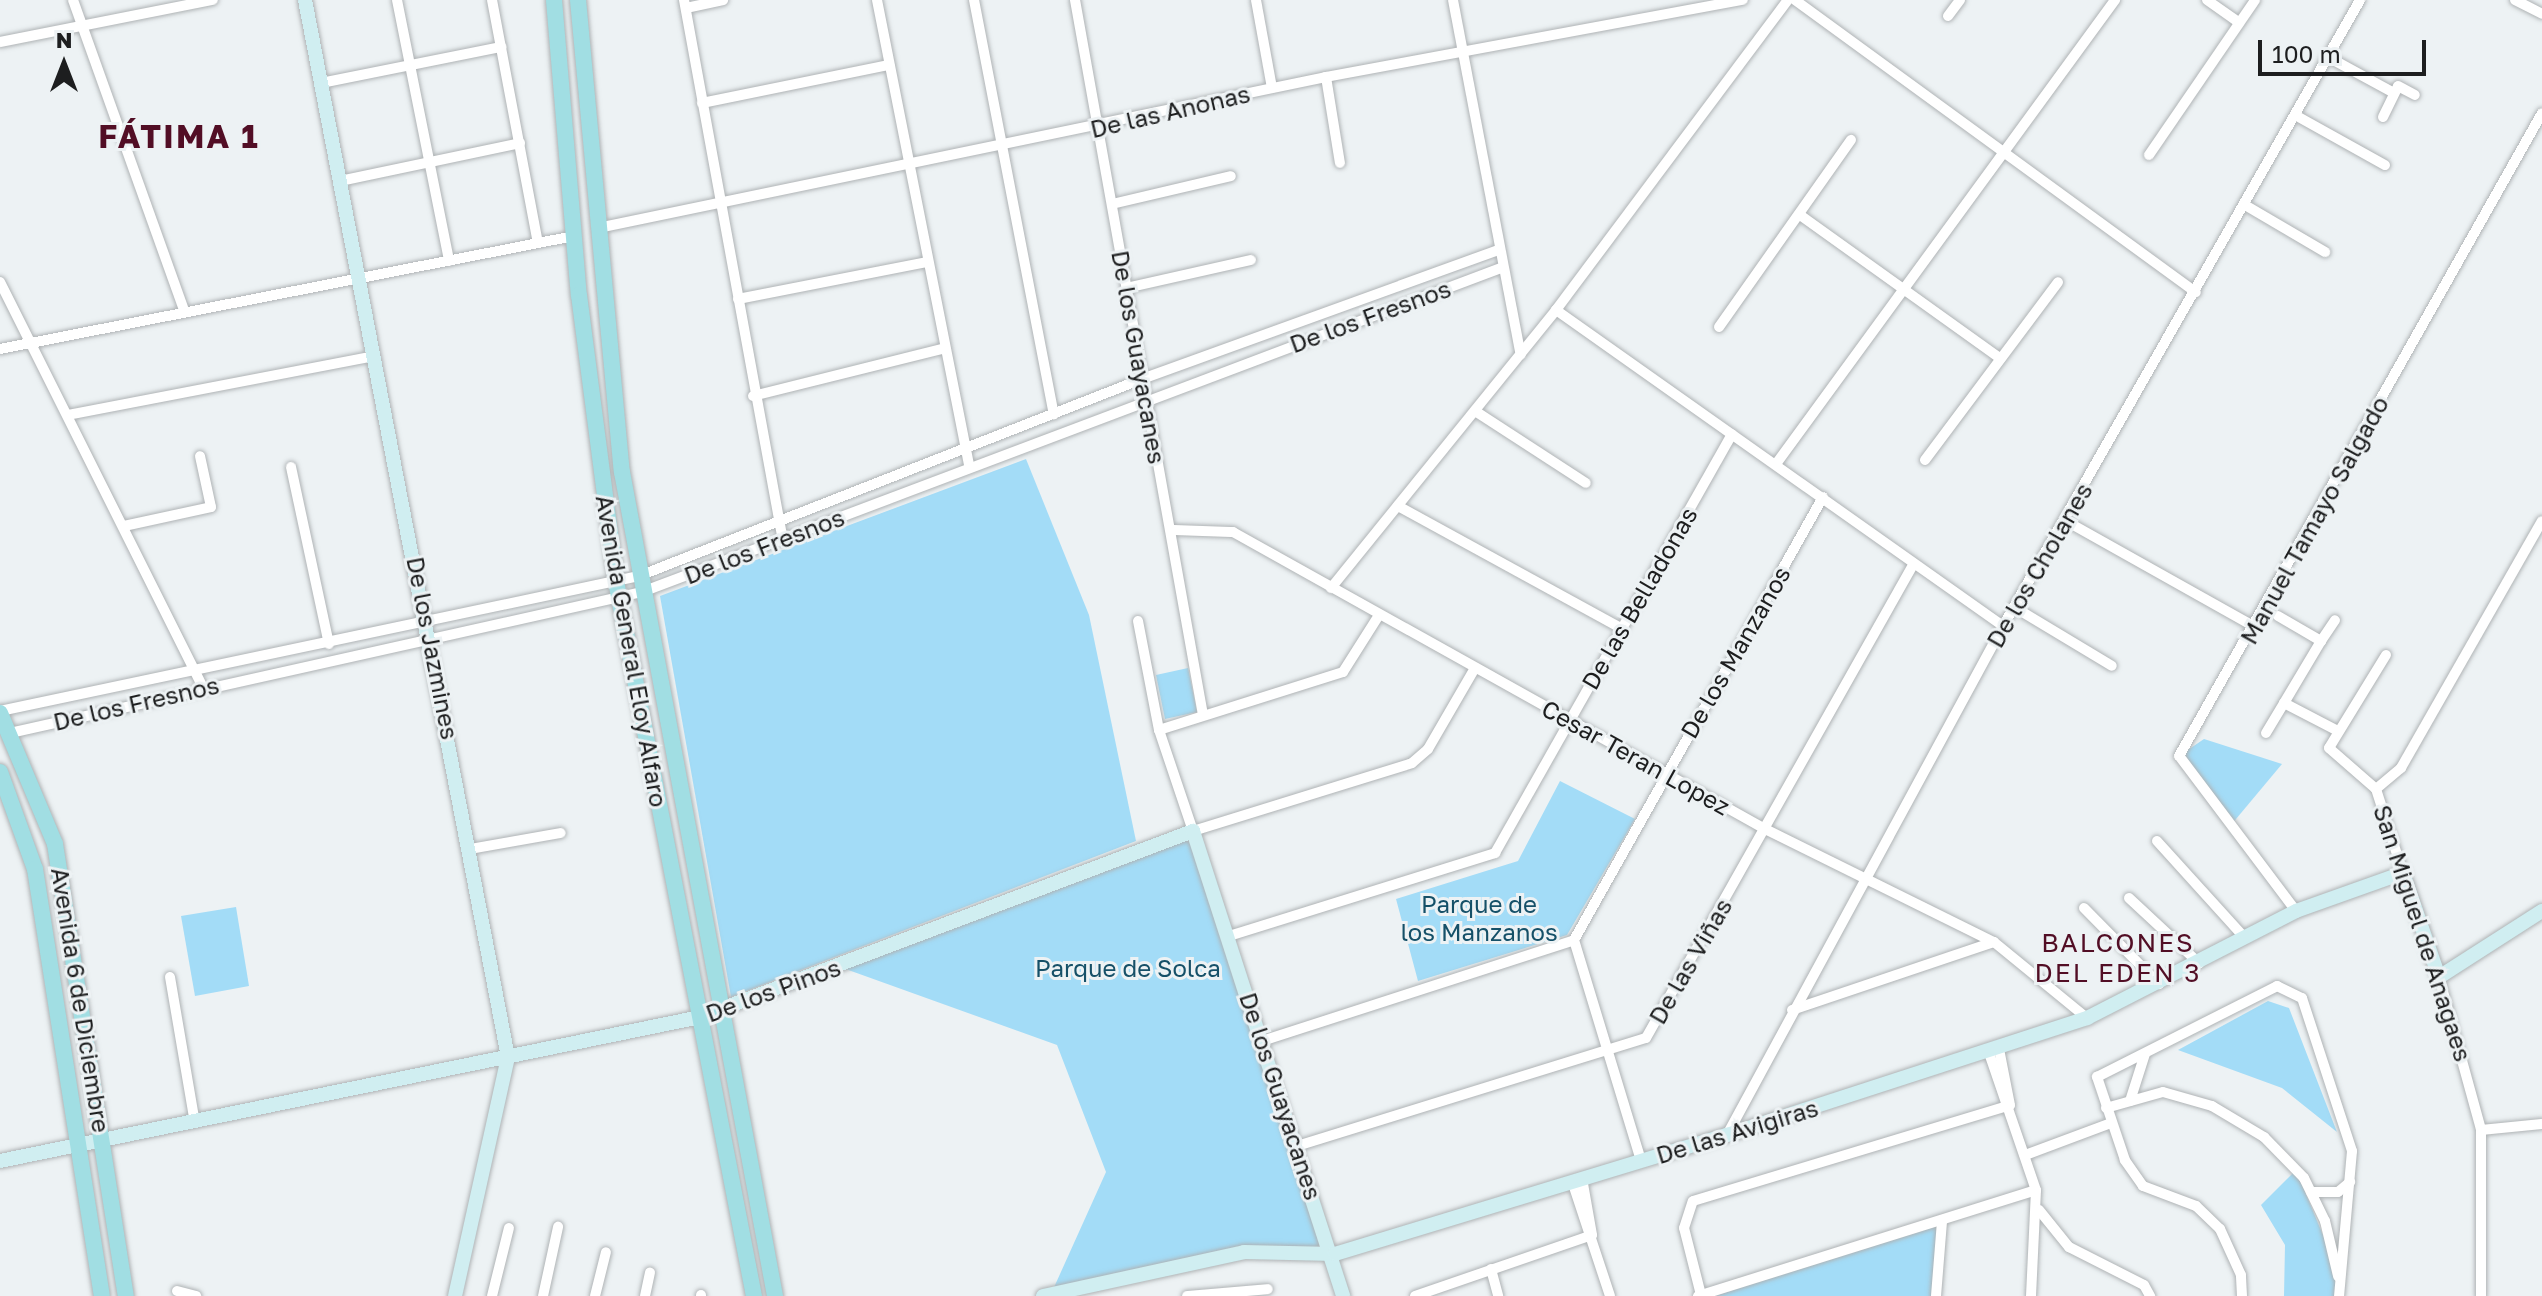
<!DOCTYPE html>
<html>
<head>
<meta charset="utf-8">
<style>
  body { margin:0 }
  #map { position:relative; width:2542px; height:1296px; overflow:hidden; background:#edf2f4; font-family:"Golos Text",sans-serif }
  div>[style] { position:absolute }
  .green>* { inset:0; background:#a3dcf7 }
  .roads { filter:drop-shadow(0 0 2px #afb3b5) drop-shadow(0 0 2px #afb3b5) }
  .street>* { height:10px; margin:-5px; padding:0 5px; transform-origin:5px; border-radius:5px; background:#fff }
  .secondary>* { height:14px; margin:-7px; padding:0 7px; transform-origin:7px; border-radius:7px; background:#d0eef1 }
  .primary>* { height:16px; margin:-8px; padding:0 8px; transform-origin:8px; border-radius:8px; background:#a1dee3 }
  span { translate:-50% -50%; white-space:nowrap; text-align:center; line-height:1.15; -webkit-text-stroke:6px #edf2f4; paint-order:stroke }
  .street-label { font-size:24px; color:#1d1e1f }
  .park-label { font-size:24px; color:#155068 }
  .neighbourhood-label { font-size:26px; color:#520e25; letter-spacing:2px }
  .district-label { font-size:32px; color:#520e25; font-weight:700; letter-spacing:2px }
  .north { position:absolute; left:24px; top:24px; width:80px; height:80px; -webkit-text-stroke:6px #edf2f4; paint-order:stroke; rotate:0deg; font-size:22px; font-weight:700; line-height:32px; text-align:center; color:#1d1e1f }
  .north::after { content:''; display:block; margin:auto; width:28px; height:36px; background:#1d1e1f; clip-path:polygon(50% 0,100% 100%,50% 72%,0 100%) }
  .scale { position:absolute; left:2258px; top:40px; width:168px; height:36px; box-sizing:border-box; border:4px solid #1d1e1f; border-top:0; padding-left:10px; font-size:24px; line-height:28px; white-space:nowrap; color:#1d1e1f; -webkit-text-stroke:6px #edf2f4; paint-order:stroke }
</style>
</head>
<body>
<div id="map">
  <div class="green">
    <div style="clip-path:polygon(1026px 459px,1089px 615px,1136px 841px,731px 997px,660px 596px)"></div>
    <div style="clip-path:polygon(1188px 668px,1197px 712px,1165px 719px,1156px 675px)"></div>
    <div style="clip-path:polygon(2204px 739px,2282px 764px,2231px 825px,2179px 756px)"></div>
    <div style="clip-path:polygon(1560px 781px,1635px 819px,1567px 935px,1418px 981px,1396px 899px,1518px 861px)"></div>
    <div style="clip-path:polygon(1193px 831px,1335px 1254px,1244px 1252px,1051px 1294px,1106px 1172px,1057px 1045px,840px 967px)"></div>
    <div style="clip-path:polygon(236px 907px,249px 986px,195px 996px,181px 916px)"></div>
    <div style="clip-path:polygon(2268px 1001px,2289px 1008px,2337px 1132px,2282px 1088px,2178px 1050px)"></div>
    <div style="clip-path:polygon(2296px 1170px,2344px 1286px,2343px 1296px,2284px 1296px,2285px 1245px,2261px 1205px)"></div>
    <div style="clip-path:polygon(1942px 1222px,1936px 1296px,1714px 1296px)"></div>
  </div>
  <div class="roads">
    <div class="street">
      <div style="left:73px;top:0;width:331px;rotate:70.3deg"></div>
      <div style="left:397px;top:0;width:266px;rotate:78.7deg"></div>
      <div style="left:492px;top:0;width:247px;rotate:79.3deg"></div>
      <div style="left:684px;top:0;width:550px;rotate:79.63deg"></div>
      <div style="left:877px;top:0;width:475px;rotate:78.8deg"></div>
      <div style="left:974px;top:0;width:422px;rotate:79.1deg"></div>
      <div style="left:1075px;top:0;width:726px;rotate:79.85deg"></div>
      <div style="left:1256px;top:0;width:89px;rotate:79.7deg"></div>
      <div style="left:1453px;top:0;width:361px;rotate:79.2deg"></div>
      <div style="left:1795px;top:0;width:496px;rotate:36.1deg"></div>
      <div style="left:2207px;top:0;width:38px;rotate:35deg"></div>
      <div style="left:2515px;top:0;width:30px;rotate:27deg"></div>
      <div style="left:686px;top:8px;width:38px;rotate:-12deg"></div>
      <div style="left:1948px;top:16px;width:20px;rotate:-53deg"></div>
      <div style="left:0;top:42px;width:217px;rotate:-11.2deg"></div>
      <div style="left:2328px;top:57px;width:75px;rotate:28.6deg"></div>
      <div style="left:1326px;top:77px;width:87px;rotate:80.8deg"></div>
      <div style="left:321px;top:83px;width:184px;rotate:-11.3deg"></div>
      <div style="left:702px;top:103px;width:191px;rotate:-11.5deg"></div>
      <div style="left:2295px;top:115px;width:103px;rotate:29.1deg"></div>
      <div style="left:2383px;top:117px;width:34px;rotate:-64deg"></div>
      <div style="left:2398px;top:86px;width:19px;rotate:28deg"></div>
      <div style="left:2149px;top:155px;width:188px;rotate:-55.6deg"></div>
      <div style="left:340px;top:181px;width:184px;rotate:-11.9deg"></div>
      <div style="left:1112px;top:204px;width:122px;rotate:-13.2deg"></div>
      <div style="left:2245px;top:205px;width:93px;rotate:30.4deg"></div>
      <div style="left:1800px;top:215px;width:246px;rotate:35.6deg"></div>
      <div style="left:598px;top:228px;width:743px;rotate:-11.72deg"></div>
      <div style="left:1326px;top:77px;width:424px;rotate:-10.5deg"></div>
      <div style="left:0;top:282px;width:452px;rotate:63.4deg"></div>
      <div style="left:1126px;top:288px;width:128px;rotate:-12.6deg"></div>
      <div style="left:738px;top:299px;width:192px;rotate:-11.1deg"></div>
      <div style="left:1556px;top:310px;width:547px;rotate:35.26deg"></div>
      <div style="left:1719px;top:327px;width:229px;rotate:-54.8deg"></div>
      <div style="left:0;top:349px;width:585px;rotate:-11.14deg"></div>
      <div style="left:753px;top:396px;width:194px;rotate:-14deg"></div>
      <div style="left:1475px;top:411px;width:132px;rotate:33deg"></div>
      <div style="left:68px;top:415px;width:312px;rotate:-10.9deg"></div>
      <div style="left:1925px;top:460px;width:222px;rotate:-53.2deg"></div>
      <div style="left:1776px;top:464px;width:575px;rotate:-53.85deg"></div>
      <div style="left:291px;top:467px;width:181px;rotate:77.9deg"></div>
      <div style="left:1398px;top:506px;width:256px;rotate:28.7deg"></div>
      <div style="left:2066px;top:521px;width:217px;rotate:29.3deg"></div>
      <div style="left:124px;top:526px;width:89px;rotate:-12.3deg"></div>
      <div style="left:211px;top:507px;width:52px;rotate:-102.2deg"></div>
      <div style="left:1172px;top:530px;width:61px;rotate:1.9deg"></div>
      <div style="left:1233px;top:532px;width:609px;rotate:29.17deg"></div>
      <div style="left:1765px;top:829px;width:255px;rotate:26.3deg"></div>
      <div style="left:1994px;top:942px;width:120px;rotate:39.3deg"></div>
      <div style="left:1331px;top:588px;width:358px;rotate:-51deg"></div>
      <div style="left:1556px;top:310px;width:387px;rotate:-53.2deg"></div>
      <div style="left:2014px;top:607px;width:114px;rotate:31deg"></div>
      <div style="left:2278px;top:616px;width:50px;rotate:30.2deg"></div>
      <div style="left:2321px;top:641px;width:72px;rotate:120.8deg"></div>
      <div style="left:2284px;top:703px;width:61px;rotate:27.4deg"></div>
      <div style="left:1138px;top:621px;width:111px;rotate:79.1deg"></div>
      <div style="left:1159px;top:730px;width:107px;rotate:71.4deg"></div>
      <div style="left:1193px;top:831px;width:229px;rotate:-17.2deg"></div>
      <div style="left:1412px;top:763px;width:21px;rotate:-41deg"></div>
      <div style="left:1428px;top:749px;width:94px;rotate:-59.9deg"></div>
      <div style="left:2321px;top:641px;width:25px;rotate:-56deg"></div>
      <div style="left:2386px;top:655px;width:109px;rotate:121.5deg"></div>
      <div style="left:2329px;top:748px;width:62px;rotate:41.1deg"></div>
      <div style="left:2376px;top:789px;width:88px;rotate:72.2deg"></div>
      <div style="left:0;top:711px;width:653px;rotate:-11.93deg"></div>
      <div style="left:639px;top:576px;width:540px;rotate:-21.39deg"></div>
      <div style="left:1142px;top:379px;width:379px;rotate:-19.9deg"></div>
      <div style="left:1159px;top:730px;width:193px;rotate:-17.5deg"></div>
      <div style="left:1343px;top:672px;width:67px;rotate:-57.7deg"></div>
      <div style="left:10px;top:733px;width:648px;rotate:-12.58deg"></div>
      <div style="left:642px;top:592px;width:918px;rotate:-20.67deg"></div>
      <div style="left:2266px;top:733px;width:35px;rotate:-59deg"></div>
      <div style="left:2376px;top:789px;width:33px;rotate:-40deg"></div>
      <div style="left:2401px;top:768px;width:284px;rotate:-60.3deg"></div>
      <div style="left:2157px;top:841px;width:131px;rotate:47.8deg"></div>
      <div style="left:470px;top:849px;width:92px;rotate:-10deg"></div>
      <div style="left:2129px;top:898px;width:96px;rotate:42.9deg"></div>
      <div style="left:2084px;top:908px;width:107px;rotate:45.4deg"></div>
      <div style="left:2296px;top:911px;width:194px;rotate:-127deg"></div>
      <div style="left:2179px;top:756px;width:738px;rotate:-60.55deg"></div>
      <div style="left:1229px;top:936px;width:279px;rotate:-17.3deg"></div>
      <div style="left:1495px;top:853px;width:481px;rotate:-60.5deg"></div>
      <div style="left:1574px;top:940px;width:231px;rotate:73.1deg"></div>
      <div style="left:170px;top:977px;width:142px;rotate:80.3deg"></div>
      <div style="left:2439px;top:977px;width:159px;rotate:74.6deg"></div>
      <div style="left:2481px;top:1130px;width:166px;rotate:90deg"></div>
      <div style="left:1792px;top:1010px;width:213px;rotate:-18.6deg"></div>
      <div style="left:1262px;top:1041px;width:328px;rotate:-17.9deg"></div>
      <div style="left:1574px;top:940px;width:508px;rotate:-60.66deg"></div>
      <div style="left:1999px;top:1049px;width:57px;rotate:78.9deg"></div>
      <div style="left:1989px;top:1053px;width:145px;rotate:71.1deg"></div>
      <div style="left:2036px;top:1190px;width:106px;rotate:92.7deg"></div>
      <div style="left:2130px;top:1101px;width:49px;rotate:-72.3deg"></div>
      <div style="left:2106px;top:1108px;width:59px;rotate:-15.7deg"></div>
      <div style="left:2163px;top:1092px;width:51px;rotate:15.9deg"></div>
      <div style="left:2212px;top:1106px;width:61px;rotate:30.8deg"></div>
      <div style="left:2264px;top:1137px;width:57px;rotate:45.7deg"></div>
      <div style="left:2304px;top:1178px;width:48px;rotate:64deg"></div>
      <div style="left:2325px;top:1221px;width:57px;rotate:76.7deg"></div>
      <div style="left:2481px;top:1130px;width:61px;rotate:-5.6deg"></div>
      <div style="left:1727px;top:1135px;width:579px;rotate:-61.53deg"></div>
      <div style="left:2003px;top:626px;width:721px;rotate:-60.3deg"></div>
      <div style="left:1297px;top:1146px;width:365px;rotate:-17.2deg"></div>
      <div style="left:1646px;top:1038px;width:543px;rotate:-60.56deg"></div>
      <div style="left:2028px;top:1154px;width:89px;rotate:-20.5deg"></div>
      <div style="left:1582px;top:1178px;width:58px;rotate:80deg"></div>
      <div style="left:1572px;top:1181px;width:121px;rotate:71.7deg"></div>
      <div style="left:2311px;top:1192px;width:27px"></div>
      <div style="left:2338px;top:1192px;width:16px;rotate:-40deg"></div>
      <div style="left:2039px;top:1210px;width:48px;rotate:51deg"></div>
      <div style="left:2069px;top:1247px;width:84px;rotate:26.9deg"></div>
      <div style="left:2144px;top:1285px;width:13px;rotate:61deg"></div>
      <div style="left:1491px;top:1269px;width:28px;rotate:75deg"></div>
      <div style="left:177px;top:1291px;width:20px;rotate:15deg"></div>
      <div style="left:1701px;top:1295px;width:69px;rotate:-104.2deg"></div>
      <div style="left:1684px;top:1228px;width:28px;rotate:-72deg"></div>
      <div style="left:1693px;top:1201px;width:331px;rotate:-16.8deg"></div>
      <div style="left:492px;top:1296px;width:70px;rotate:-76deg"></div>
      <div style="left:543px;top:1296px;width:71px;rotate:-77.7deg"></div>
      <div style="left:595px;top:1296px;width:45px;rotate:-76deg"></div>
      <div style="left:645px;top:1296px;width:24px;rotate:-78deg"></div>
      <div style="left:701px;top:1296px;width:1px;rotate:-90deg"></div>
      <div style="left:1187px;top:1296px;width:81px;rotate:-4.9deg"></div>
      <div style="left:1415px;top:1296px;width:187px;rotate:-19deg"></div>
      <div style="left:1698px;top:1296px;width:354px;rotate:-17.4deg"></div>
      <div style="left:1936px;top:1296px;width:74px;rotate:-85.4deg"></div>
      <div style="left:2242px;top:1296px;width:21px;rotate:-93deg"></div>
      <div style="left:2241px;top:1275px;width:51px;rotate:-114.5deg"></div>
      <div style="left:2220px;top:1229px;width:33px;rotate:-136deg"></div>
      <div style="left:2196px;top:1206px;width:57px;rotate:-159.3deg"></div>
      <div style="left:2143px;top:1186px;width:32px;rotate:-125deg"></div>
      <div style="left:2125px;top:1160px;width:88px;rotate:-108.6deg"></div>
      <div style="left:2097px;top:1077px;width:202px;rotate:-26.8deg"></div>
      <div style="left:2277px;top:986px;width:28px;rotate:26deg"></div>
      <div style="left:2302px;top:998px;width:161px;rotate:71.9deg"></div>
      <div style="left:2352px;top:1151px;width:146px;rotate:95.1deg"></div>
    </div>
    <div class="secondary">
      <div style="left:305px;top:0;width:1076px;rotate:79.13deg"></div>
      <div style="left:508px;top:1057px;width:245px;rotate:102.5deg"></div>
      <div style="left:0;top:1161px;width:715px;rotate:-11.62deg"></div>
      <div style="left:700px;top:1017px;width:527px;rotate:-20.67deg"></div>
      <div style="left:1193px;top:831px;width:489px;rotate:72.1deg"></div>
      <div style="left:1043px;top:1296px;width:206px;rotate:-12.3deg"></div>
      <div style="left:1244px;top:1252px;width:91px;rotate:1.3deg"></div>
      <div style="left:1335px;top:1254px;width:410px;rotate:-16.9deg"></div>
      <div style="left:1727px;top:1135px;width:379px;rotate:-18deg"></div>
      <div style="left:2087px;top:1018px;width:235px;rotate:-27.1deg"></div>
      <div style="left:2296px;top:911px;width:114px;rotate:-19.6deg"></div>
      <div style="left:2403px;top:873px;width:110px;rotate:70.9deg"></div>
      <div style="left:2439px;top:977px;width:122px;rotate:-32.7deg"></div>
    </div>
    <div class="primary">
      <div style="left:554px;top:0;width:296px;rotate:85.2deg"></div>
      <div style="left:579px;top:295px;width:288px;rotate:82.6deg"></div>
      <div style="left:616px;top:581px;width:728px;rotate:79.08deg"></div>
      <div style="left:578px;top:0;width:474px;rotate:84.7deg"></div>
      <div style="left:622px;top:472px;width:838px;rotate:79.48deg"></div>
      <div style="left:0;top:713px;width:142px;rotate:67.2deg"></div>
      <div style="left:55px;top:844px;width:458px;rotate:81.1deg"></div>
      <div style="left:0;top:772px;width:103px;rotate:70.2deg"></div>
      <div style="left:35px;top:869px;width:432px;rotate:81.1deg"></div>
    </div>
  </div>
  <div class="street-label">
    <span style="left:1170px;top:111px;rotate:-13deg">De las Anonas</span>
    <span style="left:1370px;top:316px;rotate:-20deg">De los Fresnos</span>
    <span style="left:1139px;top:357px;rotate:80deg">De los Guayacanes</span>
    <span style="left:2314px;top:520px;rotate:-61deg">Manuel Tamayo Salgado</span>
    <span style="left:764px;top:546px;rotate:-21deg">De los Fresnos</span>
    <span style="left:2039px;top:565px;rotate:-60deg">De los Cholanes</span>
    <span style="left:1639px;top:598px;rotate:-60deg">De las Belladonas</span>
    <span style="left:433px;top:648px;rotate:79deg">De los Jazmines</span>
    <span style="left:632px;top:651px;rotate:80deg">Avenida General Eloy Alfaro</span>
    <span style="left:1735px;top:652px;rotate:-60deg">De los Manzanos</span>
    <span style="left:136px;top:703px;rotate:-13deg">De los Fresnos</span>
    <span style="left:1636px;top:757px;rotate:29deg">Cesar Teran Lopez</span>
    <span style="left:2423px;top:933px;rotate:72deg">San Miguel de Anagaes</span>
    <span style="left:1690px;top:961px;rotate:-60deg">De las Viñas</span>
    <span style="left:773px;top:990px;rotate:-20deg">De los Pinos</span>
    <span style="left:81px;top:1000px;rotate:81deg">Avenida 6 de Diciembre</span>
    <span style="left:1281px;top:1096px;rotate:72deg">De los Guayacanes</span>
    <span style="left:1737px;top:1131px;rotate:-17deg">De las Avigiras</span>
  </div>
  <div class="park-label">
    <span style="left:1479px;top:918px">Parque de<br>los Manzanos</span>
    <span style="left:1128px;top:968px">Parque de Solca</span>
  </div>
  <div class="neighbourhood-label">
    <span style="left:2118px;top:958px">BALCONES<br>DEL EDEN 3</span>
  </div>
  <div class="district-label">
    <span style="left:179px;top:136px">FÁTIMA 1</span>
  </div>
  <div class="north">N</div>
  <div class="scale">100 m</div>
</div>
</body>
</html>
